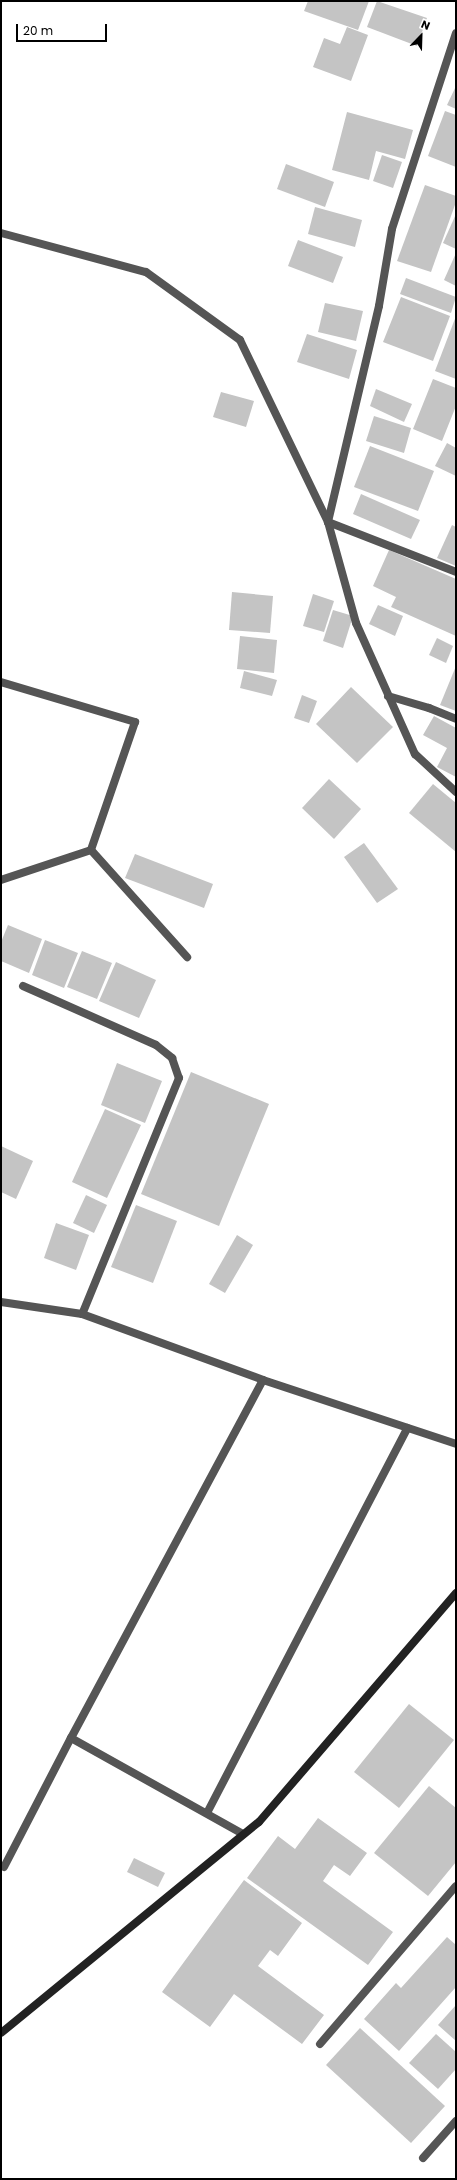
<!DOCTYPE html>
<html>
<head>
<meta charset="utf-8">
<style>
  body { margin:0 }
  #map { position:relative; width:457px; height:2180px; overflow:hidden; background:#fff; font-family:Poppins,sans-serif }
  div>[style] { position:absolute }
  .building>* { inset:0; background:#c4c4c4 }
  .street>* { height:8px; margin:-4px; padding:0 4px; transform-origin:4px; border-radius:4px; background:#555 }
  .secondary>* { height:8px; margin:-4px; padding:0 4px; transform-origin:4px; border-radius:4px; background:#222 }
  span { translate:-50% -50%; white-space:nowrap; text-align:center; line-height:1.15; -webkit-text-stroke:4px #fff; paint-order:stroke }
  .frame { position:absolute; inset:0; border:2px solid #000; pointer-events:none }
  .north { position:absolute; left:401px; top:16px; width:40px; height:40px; -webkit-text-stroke:3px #fff; paint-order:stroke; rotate:23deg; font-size:11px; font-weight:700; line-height:16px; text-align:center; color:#000 }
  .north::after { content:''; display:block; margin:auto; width:14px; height:18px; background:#000; clip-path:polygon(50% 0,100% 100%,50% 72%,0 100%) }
  .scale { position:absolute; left:16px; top:24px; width:91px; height:18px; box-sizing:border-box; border:2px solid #000; border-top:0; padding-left:5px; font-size:12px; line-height:14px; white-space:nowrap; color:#000; -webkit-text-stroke:3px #fff; paint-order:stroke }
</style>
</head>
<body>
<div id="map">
  <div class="building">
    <div style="clip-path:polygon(308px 1px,369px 1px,358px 30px,304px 11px)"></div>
    <div style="clip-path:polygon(377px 1px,427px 18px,417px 46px,367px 27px)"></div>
    <div style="clip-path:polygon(347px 27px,368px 35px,351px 81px,313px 67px,324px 38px,340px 44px)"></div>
    <div style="clip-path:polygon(456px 86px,456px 109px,447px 105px)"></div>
    <div style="clip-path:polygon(445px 111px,456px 115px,456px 167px,428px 156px)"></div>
    <div style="clip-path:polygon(347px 112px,413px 130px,405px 159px,376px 151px,369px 180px,332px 170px)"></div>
    <div style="clip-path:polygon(382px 155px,402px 162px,393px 188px,373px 181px)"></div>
    <div style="clip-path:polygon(286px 164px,334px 182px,325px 207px,277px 189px)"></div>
    <div style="clip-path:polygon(425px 185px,456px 196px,456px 202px,431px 272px,397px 261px)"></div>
    <div style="clip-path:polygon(315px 207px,362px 220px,355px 247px,308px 234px)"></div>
    <div style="clip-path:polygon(456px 214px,456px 249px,443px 243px)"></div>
    <div style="clip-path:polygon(298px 240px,343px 257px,333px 283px,288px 266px)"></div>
    <div style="clip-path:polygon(456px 253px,456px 286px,444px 280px)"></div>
    <div style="clip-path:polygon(406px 278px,456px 297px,451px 313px,400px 294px)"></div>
    <div style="clip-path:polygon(401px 297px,450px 316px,433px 361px,383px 342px)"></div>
    <div style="clip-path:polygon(325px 303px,363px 311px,356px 341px,318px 332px)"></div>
    <div style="clip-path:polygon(456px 316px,456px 379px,435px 371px)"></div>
    <div style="clip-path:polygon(307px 334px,357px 350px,349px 379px,297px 362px)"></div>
    <div style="clip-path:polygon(433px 379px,456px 388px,456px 406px,442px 441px,413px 429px)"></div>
    <div style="clip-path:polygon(376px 389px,412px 404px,404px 422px,370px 406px)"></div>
    <div style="clip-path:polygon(221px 392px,254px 401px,246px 427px,213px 417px)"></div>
    <div style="clip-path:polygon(374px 416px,411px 428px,404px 453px,366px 441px)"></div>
    <div style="clip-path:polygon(447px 443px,456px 448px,456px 476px,435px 466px)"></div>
    <div style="clip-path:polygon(370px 446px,434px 471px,418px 511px,354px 487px)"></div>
    <div style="clip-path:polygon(361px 494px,420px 520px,411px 539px,353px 514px)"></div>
    <div style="clip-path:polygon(452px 525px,456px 527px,456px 566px,437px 558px)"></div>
    <div style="clip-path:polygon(389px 550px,456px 579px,456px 636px,391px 607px,396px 597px,373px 586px)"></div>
    <div style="clip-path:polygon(232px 592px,273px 596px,270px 633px,229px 630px)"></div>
    <div style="clip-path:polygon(313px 594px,334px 601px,324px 632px,303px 626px)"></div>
    <div style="clip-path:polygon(378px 605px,403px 616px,395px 636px,369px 624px)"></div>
    <div style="clip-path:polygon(333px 610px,353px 616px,343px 648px,323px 641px)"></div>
    <div style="clip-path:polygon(240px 636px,277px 640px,274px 673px,237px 669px)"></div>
    <div style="clip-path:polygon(437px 638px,453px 646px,446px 663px,429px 655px)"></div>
    <div style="clip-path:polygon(456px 666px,456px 711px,440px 705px)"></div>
    <div style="clip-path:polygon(244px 671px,277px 680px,272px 696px,240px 688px)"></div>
    <div style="clip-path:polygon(351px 687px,393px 727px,357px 763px,316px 724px)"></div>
    <div style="clip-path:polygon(302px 695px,317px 701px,309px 723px,294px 718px)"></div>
    <div style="clip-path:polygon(434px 716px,456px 728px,456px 777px,437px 767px,447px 748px,423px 735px)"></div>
    <div style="clip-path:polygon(329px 779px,361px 809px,334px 839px,302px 808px)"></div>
    <div style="clip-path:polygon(433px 784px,456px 803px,456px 852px,409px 813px)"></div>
    <div style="clip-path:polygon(364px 843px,398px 889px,377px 903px,344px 857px)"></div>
    <div style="clip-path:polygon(135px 854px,213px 884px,204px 908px,125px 878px)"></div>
    <div style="clip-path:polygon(8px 925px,42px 939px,29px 973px,1px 961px,1px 942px)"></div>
    <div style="clip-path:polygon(45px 940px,78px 953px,64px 988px,32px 975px)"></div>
    <div style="clip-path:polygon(82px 951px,112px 963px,97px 999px,67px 987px)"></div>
    <div style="clip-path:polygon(116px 962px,156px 980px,139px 1018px,99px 1001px)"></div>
    <div style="clip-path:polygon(117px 1063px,162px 1081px,145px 1123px,101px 1105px)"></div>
    <div style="clip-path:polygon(191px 1072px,269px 1104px,219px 1226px,141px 1194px)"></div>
    <div style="clip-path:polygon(105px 1109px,141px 1125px,107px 1198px,72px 1182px)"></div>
    <div style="clip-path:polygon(1px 1146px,33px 1161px,16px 1199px,1px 1192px)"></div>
    <div style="clip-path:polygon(86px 1195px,107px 1205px,94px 1233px,73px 1223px)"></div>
    <div style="clip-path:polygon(136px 1205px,177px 1221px,153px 1283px,111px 1267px)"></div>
    <div style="clip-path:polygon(56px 1223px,89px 1235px,76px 1270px,44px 1258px)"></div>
    <div style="clip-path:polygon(237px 1235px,253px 1245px,225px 1293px,209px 1284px)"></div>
    <div style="clip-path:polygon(409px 1704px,454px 1740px,399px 1808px,354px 1772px)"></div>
    <div style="clip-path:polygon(429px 1786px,456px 1808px,456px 1862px,428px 1896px,374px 1853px)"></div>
    <div style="clip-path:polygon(318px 1818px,367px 1853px,350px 1876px,334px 1865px,323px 1881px,393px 1932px,368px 1965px,247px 1878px,278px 1836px,295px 1849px)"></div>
    <div style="clip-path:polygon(134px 1858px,165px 1873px,158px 1887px,127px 1872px)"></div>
    <div style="clip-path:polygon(244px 1880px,302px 1923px,278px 1956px,270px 1950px,258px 1966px,324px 2015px,302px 2044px,234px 1994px,210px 2027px,162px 1992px)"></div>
    <div style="clip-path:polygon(447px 1937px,456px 1945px,456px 1987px,399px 2051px,364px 2019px,396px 1983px,401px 1988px)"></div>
    <div style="clip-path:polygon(456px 2005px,456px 2041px,438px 2025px)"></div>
    <div style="clip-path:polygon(360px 2028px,445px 2106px,411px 2143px,326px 2065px)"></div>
    <div style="clip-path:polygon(436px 2034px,456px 2052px,456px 2069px,438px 2089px,409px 2063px)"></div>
  </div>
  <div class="street">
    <div style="left:456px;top:33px;width:206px;rotate:108.1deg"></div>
    <div style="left:392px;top:229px;width:78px;rotate:99.6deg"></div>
    <div style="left:379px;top:306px;width:222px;rotate:103.3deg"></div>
    <div style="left:328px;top:522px;width:137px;rotate:21.3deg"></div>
    <div style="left:1px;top:233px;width:150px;rotate:15.1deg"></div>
    <div style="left:146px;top:272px;width:116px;rotate:35.9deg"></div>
    <div style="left:240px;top:340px;width:202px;rotate:64.2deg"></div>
    <div style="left:328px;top:522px;width:105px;rotate:74.5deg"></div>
    <div style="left:356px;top:623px;width:144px;rotate:65.8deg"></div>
    <div style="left:415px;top:754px;width:56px;rotate:42.8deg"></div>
    <div style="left:1px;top:682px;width:140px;rotate:16.6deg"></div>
    <div style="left:135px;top:722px;width:135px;rotate:109deg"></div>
    <div style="left:388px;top:696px;width:43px;rotate:16.3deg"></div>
    <div style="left:429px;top:708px;width:29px;rotate:22deg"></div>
    <div style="left:1px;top:880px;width:95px;rotate:-18.4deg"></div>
    <div style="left:91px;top:850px;width:144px;rotate:48.1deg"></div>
    <div style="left:23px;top:986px;width:145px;rotate:23.9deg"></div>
    <div style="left:156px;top:1045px;width:21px;rotate:39deg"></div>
    <div style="left:172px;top:1058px;width:21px;rotate:71deg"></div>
    <div style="left:179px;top:1078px;width:255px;rotate:112.3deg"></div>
    <div style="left:1px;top:1302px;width:82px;rotate:8.4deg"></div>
    <div style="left:82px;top:1314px;width:193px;rotate:20deg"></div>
    <div style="left:263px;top:1380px;width:203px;rotate:18.3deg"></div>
    <div style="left:71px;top:1738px;width:197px;rotate:29.2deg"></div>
    <div style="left:207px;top:1813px;width:434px;rotate:-62.5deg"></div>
    <div style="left:4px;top:1867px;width:145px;rotate:-62.6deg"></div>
    <div style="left:71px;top:1738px;width:406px;rotate:-61.8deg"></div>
    <div style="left:320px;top:2044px;width:208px;rotate:-49.3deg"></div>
    <div style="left:423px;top:2158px;width:50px;rotate:-48.3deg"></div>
  </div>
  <div class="secondary">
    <div style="left:1px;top:2033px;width:333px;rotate:-39.3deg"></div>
    <div style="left:259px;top:1822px;width:302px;rotate:-49.3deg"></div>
  </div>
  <div class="frame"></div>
  <div class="north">N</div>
  <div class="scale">20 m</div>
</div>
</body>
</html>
